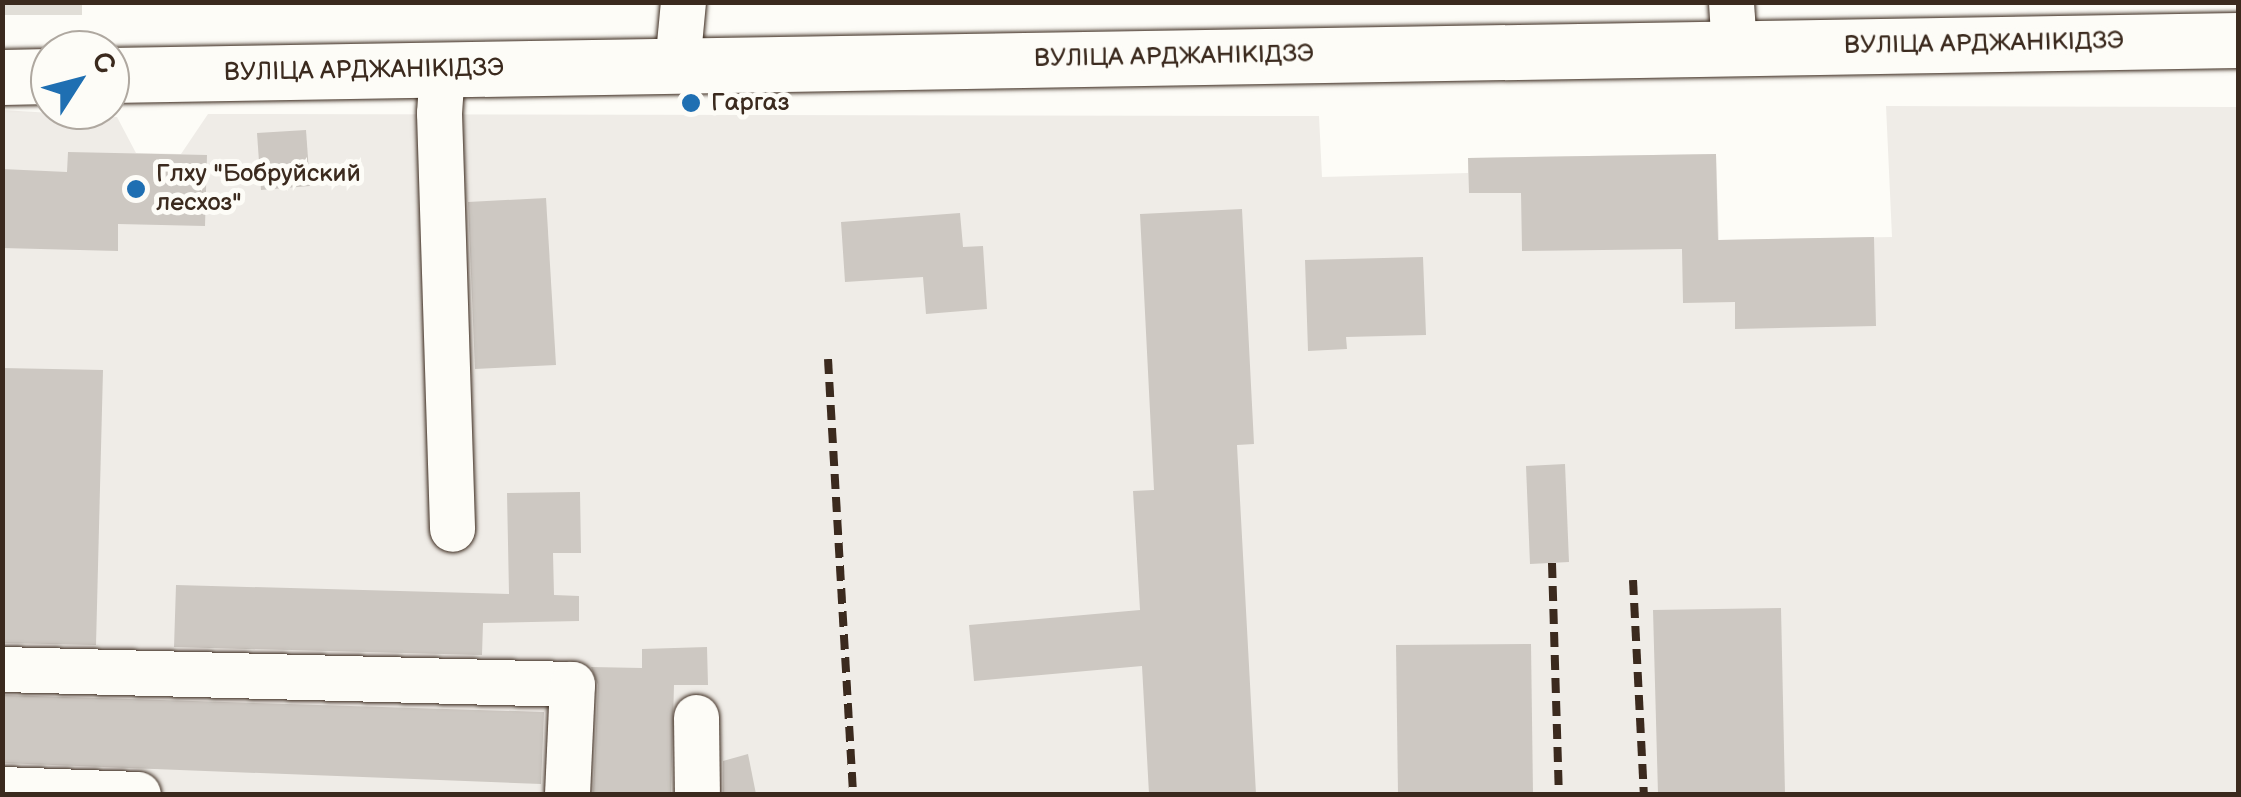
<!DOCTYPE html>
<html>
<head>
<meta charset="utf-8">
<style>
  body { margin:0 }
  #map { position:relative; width:2241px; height:797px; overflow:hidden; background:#fdfcf7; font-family:"Balsamiq Sans",sans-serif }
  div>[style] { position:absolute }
  .built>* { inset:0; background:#efece7 }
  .green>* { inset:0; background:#e1ded7 }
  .building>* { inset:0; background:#cdc8c2 }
  .roads { filter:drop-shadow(0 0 2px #3b2a1e) drop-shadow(0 0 2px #3b2a1e) }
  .minor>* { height:45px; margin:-22.5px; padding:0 22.5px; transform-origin:22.5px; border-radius:22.5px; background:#fdfcf7 }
  .major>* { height:55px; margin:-27.5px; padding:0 27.5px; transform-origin:27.5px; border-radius:27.5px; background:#fdfcf7 }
  .rail>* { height:8px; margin-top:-4px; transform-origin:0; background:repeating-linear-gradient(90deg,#3b2a1e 0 15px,transparent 0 23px) }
  .dots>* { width:28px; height:28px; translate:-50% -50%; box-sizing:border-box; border:5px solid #fdfcf7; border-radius:50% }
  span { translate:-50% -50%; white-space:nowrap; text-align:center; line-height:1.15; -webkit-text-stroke:10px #fdfcf7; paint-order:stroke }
  .street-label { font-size:25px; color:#3b2a1e }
  .poi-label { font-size:25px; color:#3b2a1e }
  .left { translate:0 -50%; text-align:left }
  .frame { position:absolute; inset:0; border:5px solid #3b2a1e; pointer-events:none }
  .north { position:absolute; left:30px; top:30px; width:100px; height:100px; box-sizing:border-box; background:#fdfcf7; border:2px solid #afa8a0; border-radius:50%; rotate:54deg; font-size:28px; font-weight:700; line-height:40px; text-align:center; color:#3b2a1e }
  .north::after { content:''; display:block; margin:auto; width:35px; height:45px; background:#1f6fb2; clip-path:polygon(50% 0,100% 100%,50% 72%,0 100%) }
</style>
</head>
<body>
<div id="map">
  <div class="built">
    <div style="clip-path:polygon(1886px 106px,2236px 107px,2238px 794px,3px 794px,2px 110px,117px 117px,136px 153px,181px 154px,208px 114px,1319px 116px,1322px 177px,1468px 173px,1468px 158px,1716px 154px,1719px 240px,1892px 237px)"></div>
  </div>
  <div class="green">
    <div style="clip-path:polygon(3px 4px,82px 4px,82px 15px,3px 15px)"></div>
  </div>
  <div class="building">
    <div style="clip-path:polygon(306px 130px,310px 186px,261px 190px,257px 133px)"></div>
    <div style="clip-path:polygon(68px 152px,207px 155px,205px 226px,118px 224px,118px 251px,2px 248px,2px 169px,67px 172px)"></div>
    <div style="clip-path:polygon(1716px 154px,1718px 240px,1874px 237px,1876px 326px,1735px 329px,1735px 302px,1683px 303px,1682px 249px,1522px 251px,1521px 193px,1469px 193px,1468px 158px)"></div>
    <div style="clip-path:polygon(546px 198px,556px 365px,475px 369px,468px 202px)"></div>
    <div style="clip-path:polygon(1242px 209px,1254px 444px,1237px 445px,1256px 794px,1149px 794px,1142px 666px,974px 681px,969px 625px,1140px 610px,1133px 491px,1154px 490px,1140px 214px)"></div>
    <div style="clip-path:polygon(960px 213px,963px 247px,983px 246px,987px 309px,926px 314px,923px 277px,845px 282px,841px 222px)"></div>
    <div style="clip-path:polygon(1423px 257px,1426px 335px,1346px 337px,1347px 349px,1308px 351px,1305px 260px)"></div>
    <div style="clip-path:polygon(2px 368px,103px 370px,96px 645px,2px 643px)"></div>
    <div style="clip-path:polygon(1565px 464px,1569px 562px,1530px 564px,1526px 466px)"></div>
    <div style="clip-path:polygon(580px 492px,581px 553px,553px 553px,554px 595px,579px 596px,579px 621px,483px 623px,482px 655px,174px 647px,176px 585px,509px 594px,507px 493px)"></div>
    <div style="clip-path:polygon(1781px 608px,1785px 794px,1658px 794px,1653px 610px)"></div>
    <div style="clip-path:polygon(1531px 644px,1533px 794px,1398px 794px,1396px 645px)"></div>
    <div style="clip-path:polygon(707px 647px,708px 685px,674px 685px,671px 794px,593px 794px,598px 685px,591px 667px,642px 668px,642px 649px)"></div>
    <div style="clip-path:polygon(2px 695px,544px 712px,541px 784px,2px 763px)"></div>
    <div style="clip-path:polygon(748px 754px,756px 794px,723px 794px,723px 761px)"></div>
  </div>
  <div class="roads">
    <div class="minor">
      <div style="left:1731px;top:2px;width:46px;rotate:86.3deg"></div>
      <div style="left:677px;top:65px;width:63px;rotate:-84.6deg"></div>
      <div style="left:442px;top:69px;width:44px;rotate:93.9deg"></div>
      <div style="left:439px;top:113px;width:416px;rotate:88.2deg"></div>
      <div style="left:2px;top:669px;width:570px;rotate:1.51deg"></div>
      <div style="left:572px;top:684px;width:110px;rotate:92.6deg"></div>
      <div style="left:696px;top:717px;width:77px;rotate:89.3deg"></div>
      <div style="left:2px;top:789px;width:136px;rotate:2.1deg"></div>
    </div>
    <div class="major">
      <div style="left:110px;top:75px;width:2128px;rotate:-0.94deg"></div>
      <div style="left:2px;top:77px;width:48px;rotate:-1.2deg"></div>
    </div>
  </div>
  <div class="rail">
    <div style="left:828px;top:359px;width:436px;rotate:86.7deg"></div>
    <div style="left:1552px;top:563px;width:231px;rotate:88.3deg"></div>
    <div style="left:1633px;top:580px;width:214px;rotate:87.1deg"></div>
  </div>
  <div class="dots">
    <div style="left:691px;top:103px;background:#1f6fb2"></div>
    <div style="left:136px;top:189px;background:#1f6fb2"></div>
  </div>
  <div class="street-label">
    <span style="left:1984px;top:44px;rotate:-1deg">ВУЛІЦА АРДЖАНІКІДЗЭ</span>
    <span style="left:1174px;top:57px;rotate:-1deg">ВУЛІЦА АРДЖАНІКІДЗЭ</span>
    <span style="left:364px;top:71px;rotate:-1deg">ВУЛІЦА АРДЖАНІКІДЗЭ</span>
  </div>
  <div class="poi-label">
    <span class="left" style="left:711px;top:103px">Гаргаз</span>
    <span class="left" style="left:156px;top:189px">Глху "Бобруйский<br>лесхоз"</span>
  </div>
  <div class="frame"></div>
  <div class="north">С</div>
</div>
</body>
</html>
